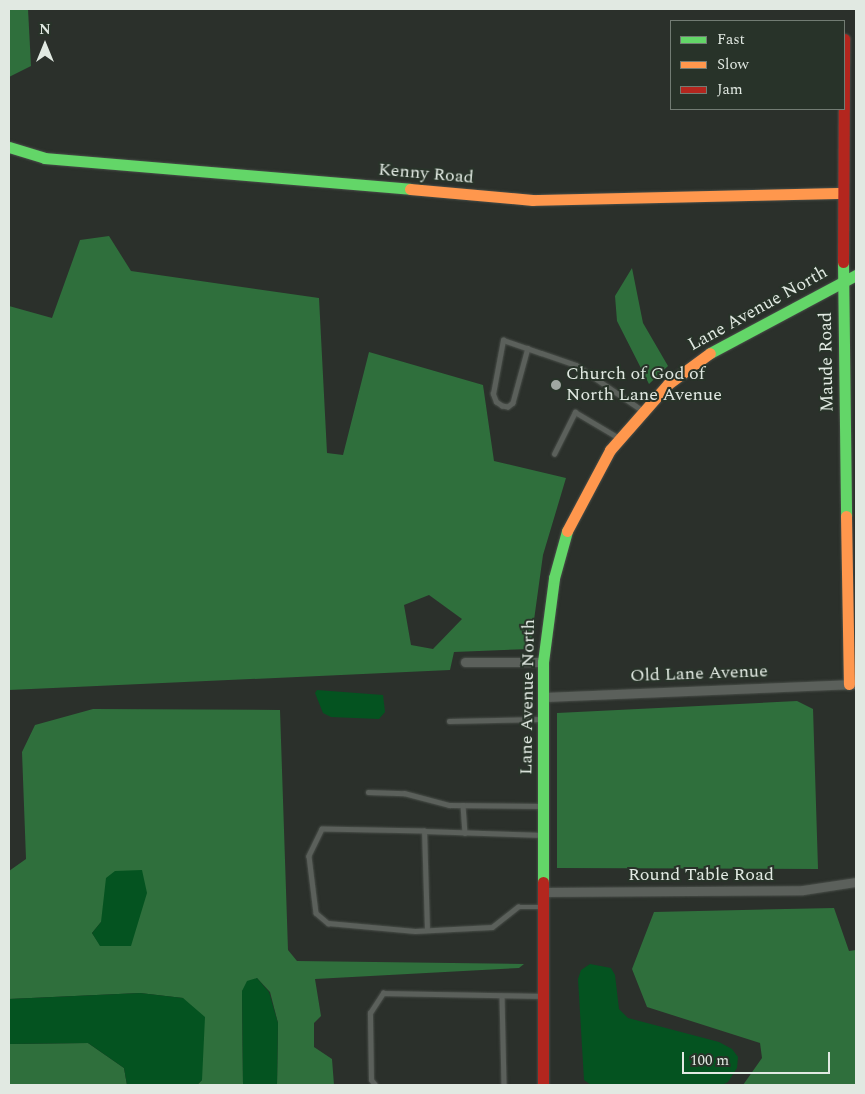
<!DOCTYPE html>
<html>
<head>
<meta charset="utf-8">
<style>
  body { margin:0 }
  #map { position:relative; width:865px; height:1094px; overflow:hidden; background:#2b302b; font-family:Spectral,serif }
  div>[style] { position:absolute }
  .forest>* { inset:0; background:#2f6f3c }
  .water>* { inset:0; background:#045320 }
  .roads { filter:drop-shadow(0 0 1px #494e49) drop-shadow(0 0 1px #494e49) }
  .lane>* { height:4.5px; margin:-2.25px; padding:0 2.25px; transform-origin:2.25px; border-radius:2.25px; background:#5b605b }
  .street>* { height:9px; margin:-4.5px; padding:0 4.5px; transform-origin:4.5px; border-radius:4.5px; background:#5b605b }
  .fast>* { height:11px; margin:-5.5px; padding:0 5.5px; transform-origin:5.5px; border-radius:5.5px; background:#63d668 }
  .slow>* { height:11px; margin:-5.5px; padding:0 5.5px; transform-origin:5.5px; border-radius:5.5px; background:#ff974d }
  .jam>* { height:11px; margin:-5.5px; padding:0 5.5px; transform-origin:5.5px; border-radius:5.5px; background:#b3261e }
  .dots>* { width:14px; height:14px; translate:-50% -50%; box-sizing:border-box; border:2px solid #283329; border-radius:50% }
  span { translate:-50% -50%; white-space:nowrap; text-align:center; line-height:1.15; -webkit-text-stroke:4px #283329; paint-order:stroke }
  .street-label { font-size:18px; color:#e1e9e2 }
  .poi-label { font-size:18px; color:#e1e9e2 }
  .left { translate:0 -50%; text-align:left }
  .frame { position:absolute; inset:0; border:10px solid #e1e9e2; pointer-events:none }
  .legend { position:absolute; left:670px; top:20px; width:175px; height:90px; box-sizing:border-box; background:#283329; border:1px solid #727c73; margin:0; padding:6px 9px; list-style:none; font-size:15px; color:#e1e9e2 }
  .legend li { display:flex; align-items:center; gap:10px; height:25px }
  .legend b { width:25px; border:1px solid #727c73 }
  .north { position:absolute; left:20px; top:20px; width:50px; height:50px; -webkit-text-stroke:4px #283329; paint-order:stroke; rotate:0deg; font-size:14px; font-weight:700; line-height:20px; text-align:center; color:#e1e9e2 }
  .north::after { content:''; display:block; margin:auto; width:18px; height:22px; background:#e1e9e2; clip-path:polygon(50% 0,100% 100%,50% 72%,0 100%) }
  .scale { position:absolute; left:682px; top:1052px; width:148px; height:22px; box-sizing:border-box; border:2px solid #e1e9e2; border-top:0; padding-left:6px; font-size:15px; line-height:18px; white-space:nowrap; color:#e1e9e2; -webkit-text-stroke:4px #283329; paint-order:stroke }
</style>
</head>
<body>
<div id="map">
  <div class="forest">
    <div style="clip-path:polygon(9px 9px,28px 9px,31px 66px,9px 77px)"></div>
    <div style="clip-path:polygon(evenodd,109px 236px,131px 271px,319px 298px,327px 453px,343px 455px,369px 352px,483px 385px,494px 461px,566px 478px,543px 555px,530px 649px,454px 652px,450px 670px,9px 690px,9px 306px,52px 318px,80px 240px,109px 236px,429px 595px,462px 619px,433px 649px,411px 645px,404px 605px,429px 595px)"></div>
    <div style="clip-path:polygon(632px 268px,643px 323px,668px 366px,649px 384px,617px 321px,615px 296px)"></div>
    <div style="clip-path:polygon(797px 701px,813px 709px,818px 869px,557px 868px,557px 713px)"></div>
    <div style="clip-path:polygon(evenodd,93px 709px,280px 710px,288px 950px,297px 961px,524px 964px,519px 968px,315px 979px,321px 1016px,314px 1023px,314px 1047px,332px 1059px,334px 1085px,277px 1085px,278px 1023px,270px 992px,257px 978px,242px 991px,243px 1085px,197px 1085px,202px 1080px,183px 998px,140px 993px,9px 999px,9px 871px,26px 859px,22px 752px,35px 725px,93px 709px,101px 922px,100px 945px,92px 933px,101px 922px)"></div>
    <div style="clip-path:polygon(834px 908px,849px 951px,856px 950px,856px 1085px,743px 1085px,762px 1058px,760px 1043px,647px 1007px,632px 969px,654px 912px)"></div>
    <div style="clip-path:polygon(88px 1043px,124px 1068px,127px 1085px,9px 1085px,9px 1044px)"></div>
  </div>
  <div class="water">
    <div style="clip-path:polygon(317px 690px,383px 695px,385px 712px,379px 719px,331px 717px,323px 713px,315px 693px)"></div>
    <div style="clip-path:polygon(142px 870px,147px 893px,131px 946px,100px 946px,92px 933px,101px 922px,106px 878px,115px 871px)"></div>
    <div style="clip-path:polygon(590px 964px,611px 968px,615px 975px,619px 1009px,628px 1018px,719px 1042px,732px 1049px,738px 1057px,737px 1068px,728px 1082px,722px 1085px,591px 1085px,584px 1080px,578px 979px,581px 970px)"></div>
    <div style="clip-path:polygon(257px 978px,269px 992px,278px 1023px,277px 1085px,243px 1085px,242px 991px,247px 981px)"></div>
    <div style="clip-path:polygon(140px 993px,183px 998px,205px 1017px,202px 1080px,197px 1085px,127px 1085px,124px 1068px,88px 1043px,9px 1044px,9px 999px)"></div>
  </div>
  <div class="roads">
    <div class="lane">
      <div style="left:528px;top:348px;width:57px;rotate:105.3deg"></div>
      <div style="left:513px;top:403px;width:6px;rotate:141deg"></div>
      <div style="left:508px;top:407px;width:6px;rotate:-171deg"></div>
      <div style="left:502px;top:406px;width:7px;rotate:-146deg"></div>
      <div style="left:496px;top:402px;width:9px;rotate:-111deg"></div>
      <div style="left:493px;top:394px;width:55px;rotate:-79.5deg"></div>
      <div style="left:503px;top:340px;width:40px;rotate:18.9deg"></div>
      <div style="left:541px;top:353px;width:37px;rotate:19deg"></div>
      <div style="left:576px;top:365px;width:80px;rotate:34.3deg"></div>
      <div style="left:554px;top:454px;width:47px;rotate:-63.4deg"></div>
      <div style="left:575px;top:412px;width:51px;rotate:30.6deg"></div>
      <div style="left:449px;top:721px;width:93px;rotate:-1.2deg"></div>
      <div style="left:368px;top:792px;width:36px;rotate:2deg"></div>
      <div style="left:404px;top:793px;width:47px;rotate:14.9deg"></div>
      <div style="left:449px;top:805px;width:94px;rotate:0.6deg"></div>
      <div style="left:463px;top:805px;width:28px;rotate:86deg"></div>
      <div style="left:424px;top:831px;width:102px;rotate:-178.9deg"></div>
      <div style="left:322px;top:829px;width:30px;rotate:116deg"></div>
      <div style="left:309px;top:856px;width:57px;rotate:83deg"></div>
      <div style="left:316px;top:913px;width:16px;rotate:40deg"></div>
      <div style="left:328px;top:923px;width:87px;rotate:5.3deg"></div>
      <div style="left:415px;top:931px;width:77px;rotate:-3deg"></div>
      <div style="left:492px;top:927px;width:33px;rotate:-38deg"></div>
      <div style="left:518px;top:907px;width:23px"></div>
      <div style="left:427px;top:930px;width:99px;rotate:-91.7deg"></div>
      <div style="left:424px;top:831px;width:119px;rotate:1.9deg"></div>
      <div style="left:502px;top:996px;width:89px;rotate:88.7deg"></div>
      <div style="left:375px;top:1085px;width:6px;rotate:-129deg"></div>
      <div style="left:371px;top:1080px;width:67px;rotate:-90.9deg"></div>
      <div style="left:370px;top:1013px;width:24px;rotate:-57deg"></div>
      <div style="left:383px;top:993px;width:159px;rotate:1.1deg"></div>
    </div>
    <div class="street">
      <div style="left:465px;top:662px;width:78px"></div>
      <div style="left:543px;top:697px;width:313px;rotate:-2.4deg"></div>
      <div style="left:544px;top:892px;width:259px;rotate:-0.4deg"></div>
      <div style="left:803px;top:890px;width:54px;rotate:-8.6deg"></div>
    </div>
    <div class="fast">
      <div style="left:9px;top:147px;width:37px;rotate:17deg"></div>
      <div style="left:44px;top:158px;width:367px;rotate:4.8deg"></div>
      <div style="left:843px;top:262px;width:254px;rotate:89.3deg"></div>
      <div style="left:710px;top:353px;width:166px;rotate:-28.1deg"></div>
      <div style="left:543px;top:882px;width:220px;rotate:-90deg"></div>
      <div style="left:543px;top:662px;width:85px;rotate:-82.5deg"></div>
      <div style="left:554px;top:578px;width:49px;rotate:-74.5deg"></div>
    </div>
    <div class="slow">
      <div style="left:410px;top:189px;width:123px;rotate:5.1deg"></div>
      <div style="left:533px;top:200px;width:310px;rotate:-1.3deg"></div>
      <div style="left:846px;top:516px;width:168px;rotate:89deg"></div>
      <div style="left:567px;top:531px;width:92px;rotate:-62deg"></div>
      <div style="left:610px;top:450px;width:88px;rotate:-48.7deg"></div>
      <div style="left:668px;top:384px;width:52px;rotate:-36.4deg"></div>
    </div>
    <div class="jam">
      <div style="left:843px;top:262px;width:223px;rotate:-89.7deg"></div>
      <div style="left:543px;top:882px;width:203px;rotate:90deg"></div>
    </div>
  </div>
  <div class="dots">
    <div style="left:556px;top:385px;background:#a1a8a2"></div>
  </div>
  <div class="street-label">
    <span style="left:426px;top:174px;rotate:5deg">Kenny Road</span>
    <span style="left:758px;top:309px;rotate:-29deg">Lane Avenue North</span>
    <span style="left:827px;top:362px;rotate:-91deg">Maude Road</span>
    <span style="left:699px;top:674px;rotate:-2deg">Old Lane Avenue</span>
    <span style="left:528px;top:697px;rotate:-89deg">Lane Avenue North</span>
    <span style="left:701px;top:875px">Round Table Road</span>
  </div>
  <div class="poi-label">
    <span class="left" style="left:566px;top:385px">Church of God of<br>North Lane Avenue</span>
  </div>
  <div class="frame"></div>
  <ul class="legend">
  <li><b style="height:6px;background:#63d668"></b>Fast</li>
  <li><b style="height:6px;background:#ff974d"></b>Slow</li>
  <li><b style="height:6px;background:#b3261e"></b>Jam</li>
  </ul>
  <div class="north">N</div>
  <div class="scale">100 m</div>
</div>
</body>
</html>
